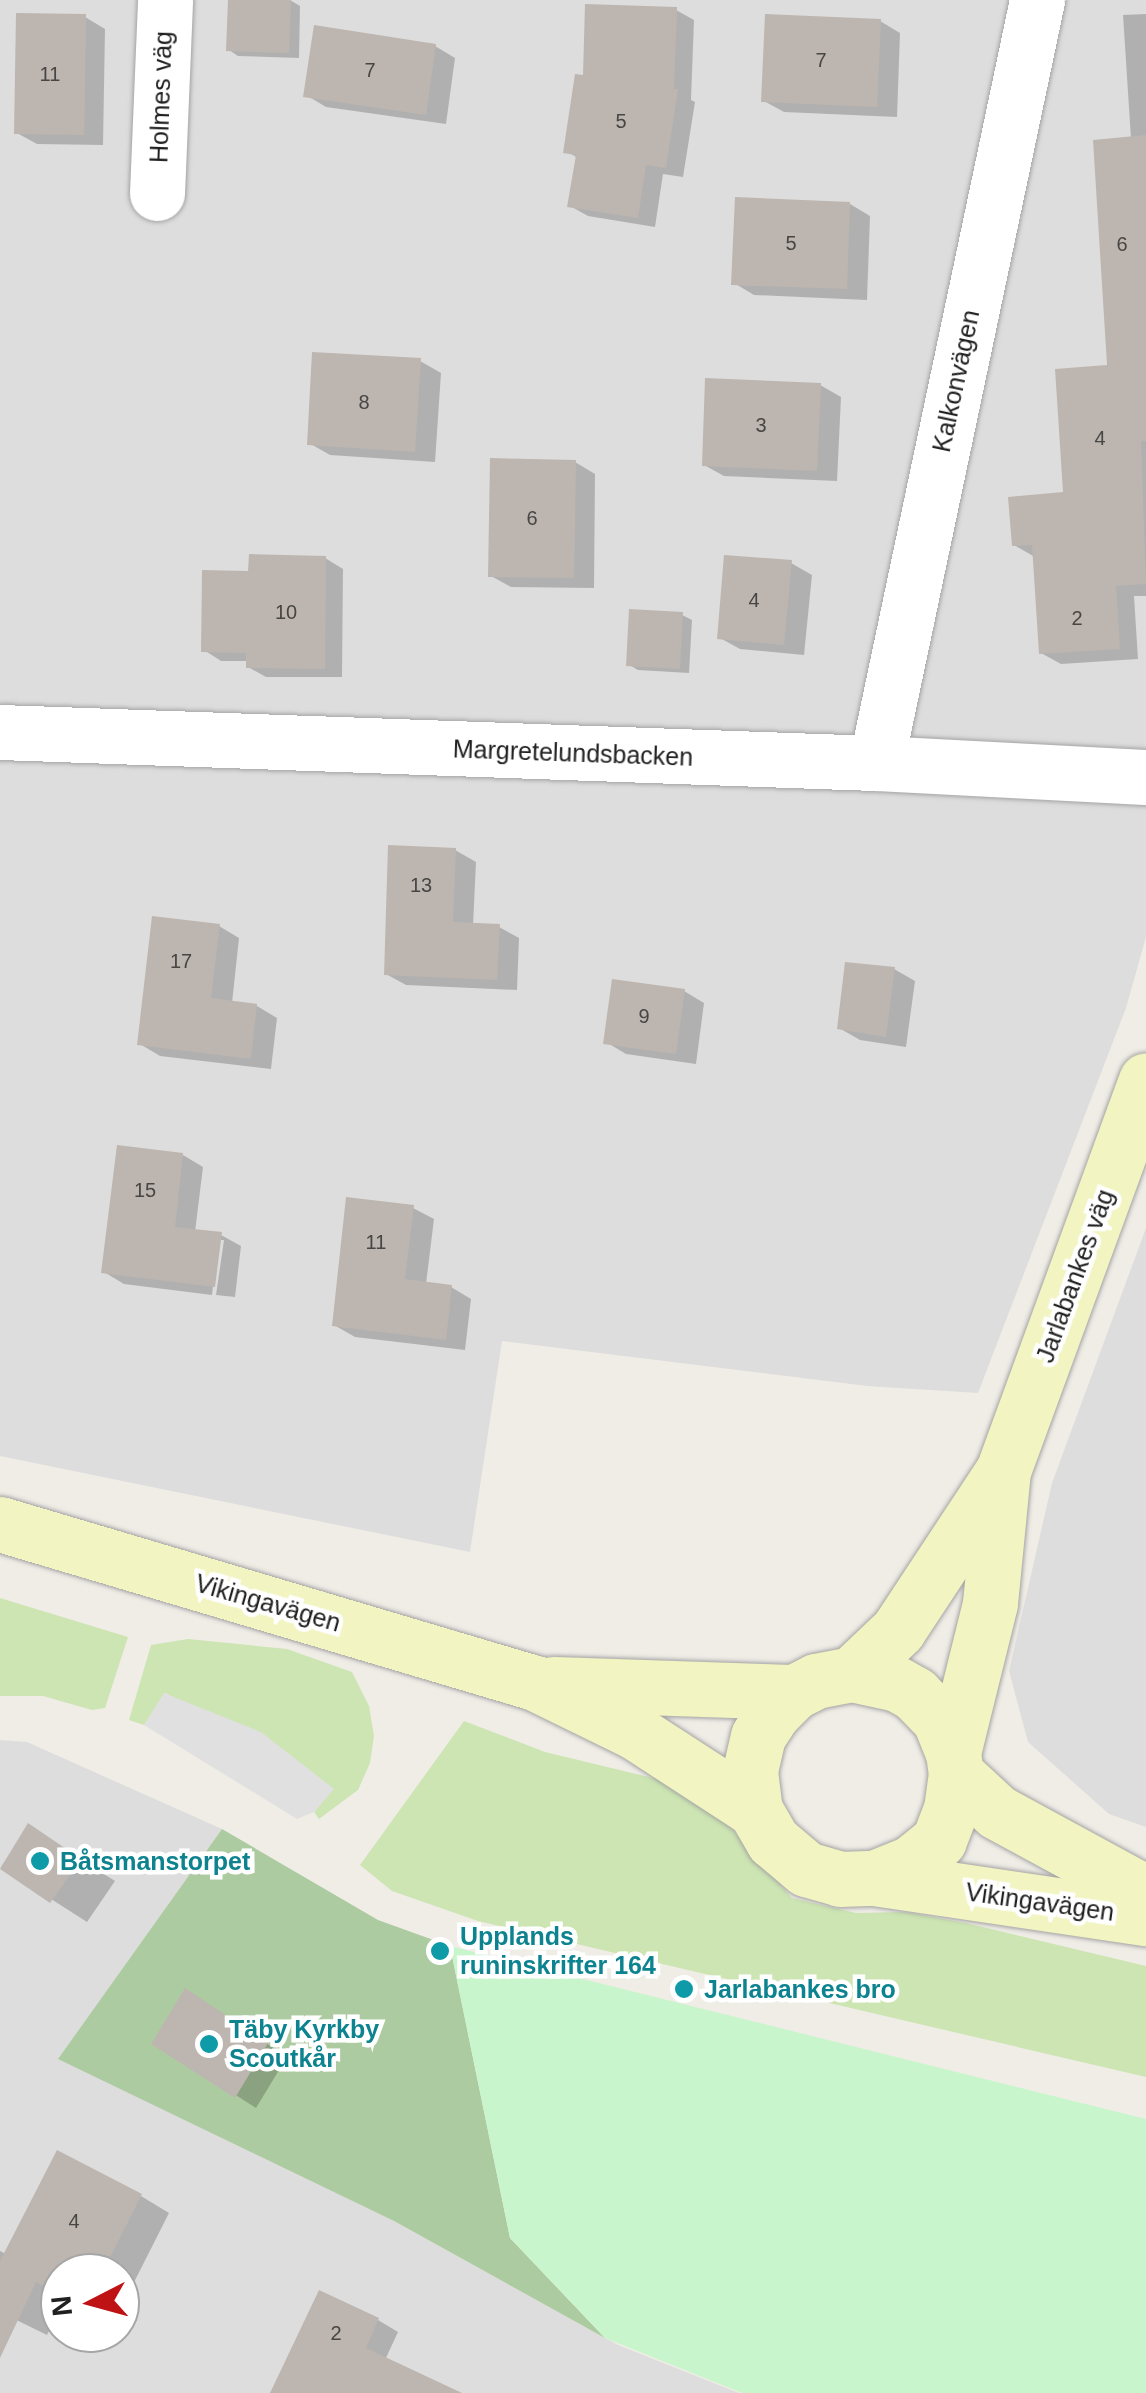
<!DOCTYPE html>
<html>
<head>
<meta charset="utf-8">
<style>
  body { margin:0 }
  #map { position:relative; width:1146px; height:2393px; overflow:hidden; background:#f0ede7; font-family:Helvetica,sans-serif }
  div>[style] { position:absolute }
  .residential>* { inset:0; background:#dedddd }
  .grass>* { inset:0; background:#cce5b2 }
  .forest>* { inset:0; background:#adcba0 }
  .park>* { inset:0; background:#c9f5cc }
  .parking>* { inset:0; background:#e0e0e0 }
  .shadow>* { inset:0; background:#0003 }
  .building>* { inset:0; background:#bdb6b0 }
  .roads { filter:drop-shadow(0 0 2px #a4a4a4) drop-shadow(0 0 2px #a4a4a4) }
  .street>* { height:55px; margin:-27.5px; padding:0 27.5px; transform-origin:27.5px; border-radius:27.5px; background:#fff }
  .secondary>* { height:55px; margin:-27.5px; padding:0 27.5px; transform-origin:27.5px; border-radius:27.5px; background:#f2f4c1 }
  .dots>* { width:28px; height:28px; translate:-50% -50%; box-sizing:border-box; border:5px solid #fff; border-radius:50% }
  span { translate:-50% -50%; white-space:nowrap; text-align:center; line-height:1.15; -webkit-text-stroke:9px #fff; paint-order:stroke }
  .number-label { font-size:20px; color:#474644 }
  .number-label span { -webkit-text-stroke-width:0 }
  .street-label { font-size:25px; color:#202020 }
  .culture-label { font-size:25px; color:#0d838f; font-weight:700 }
  .left { translate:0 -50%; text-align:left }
  .north { position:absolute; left:40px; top:2253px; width:100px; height:100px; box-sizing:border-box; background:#fff; border:2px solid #a6a6a6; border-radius:50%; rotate:264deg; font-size:28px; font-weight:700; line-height:40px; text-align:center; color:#202020 }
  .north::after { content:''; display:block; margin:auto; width:35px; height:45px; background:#be1215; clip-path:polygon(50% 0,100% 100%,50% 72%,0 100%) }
</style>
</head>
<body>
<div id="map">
  <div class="residential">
    <div style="clip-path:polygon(0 0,1146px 0,1146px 937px,1126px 1008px,978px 1393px,867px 1386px,502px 1341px,470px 1552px,0 1456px)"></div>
    <div style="clip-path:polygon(1146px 1228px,1146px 1827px,1109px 1814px,1028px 1742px,1009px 1671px,1052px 1483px)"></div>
    <div style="clip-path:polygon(evenodd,0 1740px,27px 1742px,222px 1829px,59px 2058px,394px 2221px,618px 2345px,739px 2393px,0 2393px,0 1740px,60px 2273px,120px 2273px,120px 2333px,60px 2333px,60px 2273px)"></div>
  </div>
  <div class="grass">
    <div style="clip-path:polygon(0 1598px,128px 1637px,105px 1708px,92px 1710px,43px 1696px,0 1696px)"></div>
    <div style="clip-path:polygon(188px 1639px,287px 1649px,352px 1672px,369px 1706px,374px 1736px,370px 1763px,358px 1790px,319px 1819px,314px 1812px,333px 1789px,165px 1693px,144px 1725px,129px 1720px,151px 1645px)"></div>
    <div style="clip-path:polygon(464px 1721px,545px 1752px,682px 1785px,710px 1804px,792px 1898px,856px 1913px,905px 1912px,966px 1923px,1146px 1966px,1146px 2077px,478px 1921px,392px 1891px,360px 1865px)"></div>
  </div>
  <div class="forest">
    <div style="clip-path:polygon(222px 1829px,378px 1920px,450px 1946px,510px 2238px,605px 2338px,394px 2221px,58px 2059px)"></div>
  </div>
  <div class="park">
    <div style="clip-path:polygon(450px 1946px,1146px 2119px,1146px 2393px,742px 2393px,605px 2338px,510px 2238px)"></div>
  </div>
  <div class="parking">
    <div style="clip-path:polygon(164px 1693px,261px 1732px,334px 1789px,314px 1812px,297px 1819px,144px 1725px)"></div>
  </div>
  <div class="shadow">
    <div style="clip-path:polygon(231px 0,290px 0,300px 6px,299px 58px,238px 56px,229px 50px)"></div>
    <div style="clip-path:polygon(676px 10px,694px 20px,691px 100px,695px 102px,683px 177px,663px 174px,655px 227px,588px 216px,570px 206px,578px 158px,566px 151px)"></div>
    <div style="clip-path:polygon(1146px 14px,1146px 596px,1134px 596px,1138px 659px,1061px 664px,1041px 653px,1035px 557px,1014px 545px,1066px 495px,1110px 367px,1131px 139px,1123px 15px)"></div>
    <div style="clip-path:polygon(85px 17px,105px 29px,103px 145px,37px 144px,17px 133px)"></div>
    <div style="clip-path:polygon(880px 21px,900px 33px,897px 117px,784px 112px,764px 101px)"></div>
    <div style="clip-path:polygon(435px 46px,455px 58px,446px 124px,326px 107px,306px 95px)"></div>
    <div style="clip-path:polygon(850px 204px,870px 216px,867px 300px,754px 295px,734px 283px)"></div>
    <div style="clip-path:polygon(420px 361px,441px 373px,435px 462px,330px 455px,309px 443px)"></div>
    <div style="clip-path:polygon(820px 385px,841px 397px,837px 481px,724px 476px,704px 465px)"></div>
    <div style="clip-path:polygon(575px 462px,595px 474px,594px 588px,511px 587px,491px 576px)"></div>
    <div style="clip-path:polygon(325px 558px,343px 569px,342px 677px,266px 677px,248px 667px,249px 661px,221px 661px,204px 650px,251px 574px)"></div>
    <div style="clip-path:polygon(791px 563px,812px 575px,804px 655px,740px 649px,720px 638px)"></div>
    <div style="clip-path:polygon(682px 615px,692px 620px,689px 673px,638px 670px,628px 664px)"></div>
    <div style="clip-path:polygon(455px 850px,476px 862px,473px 926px,499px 927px,519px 938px,517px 990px,406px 985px,386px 974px)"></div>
    <div style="clip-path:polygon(219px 926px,239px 938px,232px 1003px,257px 1006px,277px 1018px,271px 1069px,160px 1056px,140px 1044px)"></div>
    <div style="clip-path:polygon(894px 969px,915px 981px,906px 1047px,860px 1040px,839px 1028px)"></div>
    <div style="clip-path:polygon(684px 991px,704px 1003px,696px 1064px,626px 1054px,606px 1042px)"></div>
    <div style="clip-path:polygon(183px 1155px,203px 1167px,195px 1232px,221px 1235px,241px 1246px,235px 1297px,216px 1295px,224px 1240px,218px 1240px,212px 1295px,124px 1284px,104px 1272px)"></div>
    <div style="clip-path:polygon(413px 1208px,434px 1219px,426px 1284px,451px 1287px,471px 1299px,465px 1350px,355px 1337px,334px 1325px)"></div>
    <div style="clip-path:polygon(29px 1826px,115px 1881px,87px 1922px,1px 1867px)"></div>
    <div style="clip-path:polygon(206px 2003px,287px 2057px,256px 2108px,154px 2043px)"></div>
    <div style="clip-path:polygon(141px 2196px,169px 2213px,120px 2310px,120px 2273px,60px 2273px,60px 2308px,47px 2335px,0 2312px,0 2251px,6px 2254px)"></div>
    <div style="clip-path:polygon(378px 2320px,398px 2332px,385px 2360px,412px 2393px,273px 2393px)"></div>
  </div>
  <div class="building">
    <div style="clip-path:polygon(228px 0,291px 0,289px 53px,226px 51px)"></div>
    <div style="clip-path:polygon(585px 4px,677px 7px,674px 89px,678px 89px,666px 168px,646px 165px,638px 218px,567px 207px,576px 155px,563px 153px,575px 74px,583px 75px)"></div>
    <div style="clip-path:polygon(16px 13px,86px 14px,84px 135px,14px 134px)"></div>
    <div style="clip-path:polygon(765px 14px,881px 19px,877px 107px,761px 102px)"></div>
    <div style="clip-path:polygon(314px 25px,436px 44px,426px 115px,303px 97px)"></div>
    <div style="clip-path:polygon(1146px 135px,1146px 441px,1141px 441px,1146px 584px,1116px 586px,1120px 649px,1039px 654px,1032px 545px,1012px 546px,1008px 497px,1063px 492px,1055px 369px,1107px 365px,1093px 140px)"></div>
    <div style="clip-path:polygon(735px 197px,850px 202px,847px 289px,731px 285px)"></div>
    <div style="clip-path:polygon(312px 352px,421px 358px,415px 452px,307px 445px)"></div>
    <div style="clip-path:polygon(705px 378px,821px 383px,817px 471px,702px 466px)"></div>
    <div style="clip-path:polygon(490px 458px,576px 460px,574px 578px,488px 577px)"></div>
    <div style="clip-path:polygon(249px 554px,326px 556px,325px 669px,246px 668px,246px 653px,201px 652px,202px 570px,248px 571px)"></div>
    <div style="clip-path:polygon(724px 555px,792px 560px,784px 645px,717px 639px)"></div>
    <div style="clip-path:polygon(629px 609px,683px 612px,680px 669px,626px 666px)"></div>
    <div style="clip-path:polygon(388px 845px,456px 848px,453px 922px,500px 924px,497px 980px,384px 975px)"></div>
    <div style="clip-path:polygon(152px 916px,220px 924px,211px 998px,257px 1004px,251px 1059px,137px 1045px)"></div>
    <div style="clip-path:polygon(845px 962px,895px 967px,886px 1037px,837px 1029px)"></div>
    <div style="clip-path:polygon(612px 979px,685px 989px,676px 1054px,603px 1044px)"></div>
    <div style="clip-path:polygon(117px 1145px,183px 1153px,175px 1227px,222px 1232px,215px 1287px,101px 1273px)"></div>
    <div style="clip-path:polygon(346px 1197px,414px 1205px,405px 1279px,452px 1285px,446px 1340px,332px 1326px)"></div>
    <div style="clip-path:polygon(28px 1823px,81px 1859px,50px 1903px,0 1869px)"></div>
    <div style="clip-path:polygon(185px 1988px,268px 2043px,235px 2098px,151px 2044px)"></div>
    <div style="clip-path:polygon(57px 2150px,142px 2194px,102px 2273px,60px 2273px,60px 2295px,36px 2282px,0 2358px,0 2261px)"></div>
    <div style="clip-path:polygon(319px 2290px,379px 2318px,366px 2348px,462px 2393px,270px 2393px)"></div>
  </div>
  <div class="roads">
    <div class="street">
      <div style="left:157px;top:193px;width:193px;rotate:-87.6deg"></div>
      <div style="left:0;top:732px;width:877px;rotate:2.03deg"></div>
      <div style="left:876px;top:763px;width:270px;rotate:3deg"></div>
      <div style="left:876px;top:763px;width:780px;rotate:-78.08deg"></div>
    </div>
    <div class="secondary">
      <div style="left:0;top:1524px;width:558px;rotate:16.55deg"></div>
      <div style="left:535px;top:1683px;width:111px;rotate:26.1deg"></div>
      <div style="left:635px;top:1732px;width:143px;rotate:33deg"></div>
      <div style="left:852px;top:1674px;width:64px;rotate:-43.7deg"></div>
      <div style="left:898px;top:1630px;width:187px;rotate:-56.6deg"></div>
      <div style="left:553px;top:1684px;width:241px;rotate:1.9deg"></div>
      <div style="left:953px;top:1753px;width:154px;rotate:-76.1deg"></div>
      <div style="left:990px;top:1603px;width:133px;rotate:-84.4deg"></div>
      <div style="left:1003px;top:1471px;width:416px;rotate:-69.9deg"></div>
      <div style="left:956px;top:1774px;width:56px;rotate:42.8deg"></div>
      <div style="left:997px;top:1812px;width:170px;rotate:28.5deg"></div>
      <div style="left:874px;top:1878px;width:40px;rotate:-22deg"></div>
      <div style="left:911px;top:1863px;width:36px;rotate:-39deg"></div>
      <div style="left:939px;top:1840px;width:33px;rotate:-69deg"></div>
      <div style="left:951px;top:1809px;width:35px;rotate:-82deg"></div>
      <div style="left:956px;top:1774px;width:21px;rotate:-98deg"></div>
      <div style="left:953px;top:1753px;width:35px;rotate:-112deg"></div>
      <div style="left:940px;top:1720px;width:36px;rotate:-134deg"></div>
      <div style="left:915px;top:1694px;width:21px;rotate:-151deg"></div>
      <div style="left:897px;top:1684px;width:46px;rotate:-167.5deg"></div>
      <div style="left:852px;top:1674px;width:37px;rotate:169deg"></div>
      <div style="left:816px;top:1681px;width:25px;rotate:153deg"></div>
      <div style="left:794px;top:1692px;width:30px;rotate:135deg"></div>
      <div style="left:773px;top:1713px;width:27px;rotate:123deg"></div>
      <div style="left:758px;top:1736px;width:36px;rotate:103deg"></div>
      <div style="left:750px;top:1771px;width:39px;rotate:83deg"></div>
      <div style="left:755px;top:1810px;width:36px;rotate:60deg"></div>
      <div style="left:773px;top:1841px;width:43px;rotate:40.3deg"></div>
      <div style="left:806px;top:1869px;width:35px;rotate:16deg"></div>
      <div style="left:840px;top:1879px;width:34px;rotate:-2deg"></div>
      <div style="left:874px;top:1878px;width:275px;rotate:8.4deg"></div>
    </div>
  </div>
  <div class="dots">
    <div style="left:40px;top:1861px;background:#0f9aa8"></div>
    <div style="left:440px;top:1951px;background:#0f9aa8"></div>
    <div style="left:684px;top:1989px;background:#0f9aa8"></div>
    <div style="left:209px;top:2044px;background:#0f9aa8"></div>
  </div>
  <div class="number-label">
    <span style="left:821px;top:60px">7</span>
    <span style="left:370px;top:70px">7</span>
    <span style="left:50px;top:74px">11</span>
    <span style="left:621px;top:121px">5</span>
    <span style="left:791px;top:243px">5</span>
    <span style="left:1122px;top:244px">6</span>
    <span style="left:364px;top:402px">8</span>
    <span style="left:761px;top:425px">3</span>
    <span style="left:1100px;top:438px">4</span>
    <span style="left:532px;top:518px">6</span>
    <span style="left:754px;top:600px">4</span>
    <span style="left:286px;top:612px">10</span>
    <span style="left:1077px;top:618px">2</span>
    <span style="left:421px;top:885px">13</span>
    <span style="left:181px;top:961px">17</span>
    <span style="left:644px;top:1016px">9</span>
    <span style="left:145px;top:1190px">15</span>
    <span style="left:376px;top:1242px">11</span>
    <span style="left:74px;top:2221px">4</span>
    <span style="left:336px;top:2333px">2</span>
  </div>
  <div class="street-label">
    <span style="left:161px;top:97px;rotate:-88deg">Holmes väg</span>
    <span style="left:956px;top:381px;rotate:-78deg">Kalkonvägen</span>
    <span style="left:573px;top:753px;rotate:2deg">Margretelundsbacken</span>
    <span style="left:1075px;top:1276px;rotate:-70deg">Jarlabankes väg</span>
    <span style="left:268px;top:1603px;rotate:16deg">Vikingavägen</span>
    <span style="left:1040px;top:1902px;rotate:8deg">Vikingavägen</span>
  </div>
  <div class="culture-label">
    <span class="left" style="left:60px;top:1861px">Båtsmanstorpet</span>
    <span class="left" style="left:460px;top:1951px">Upplands<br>runinskrifter 164</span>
    <span class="left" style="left:704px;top:1989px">Jarlabankes bro</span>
    <span class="left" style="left:229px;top:2044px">Täby Kyrkby<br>Scoutkår</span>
  </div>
  <div class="north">N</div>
</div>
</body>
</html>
